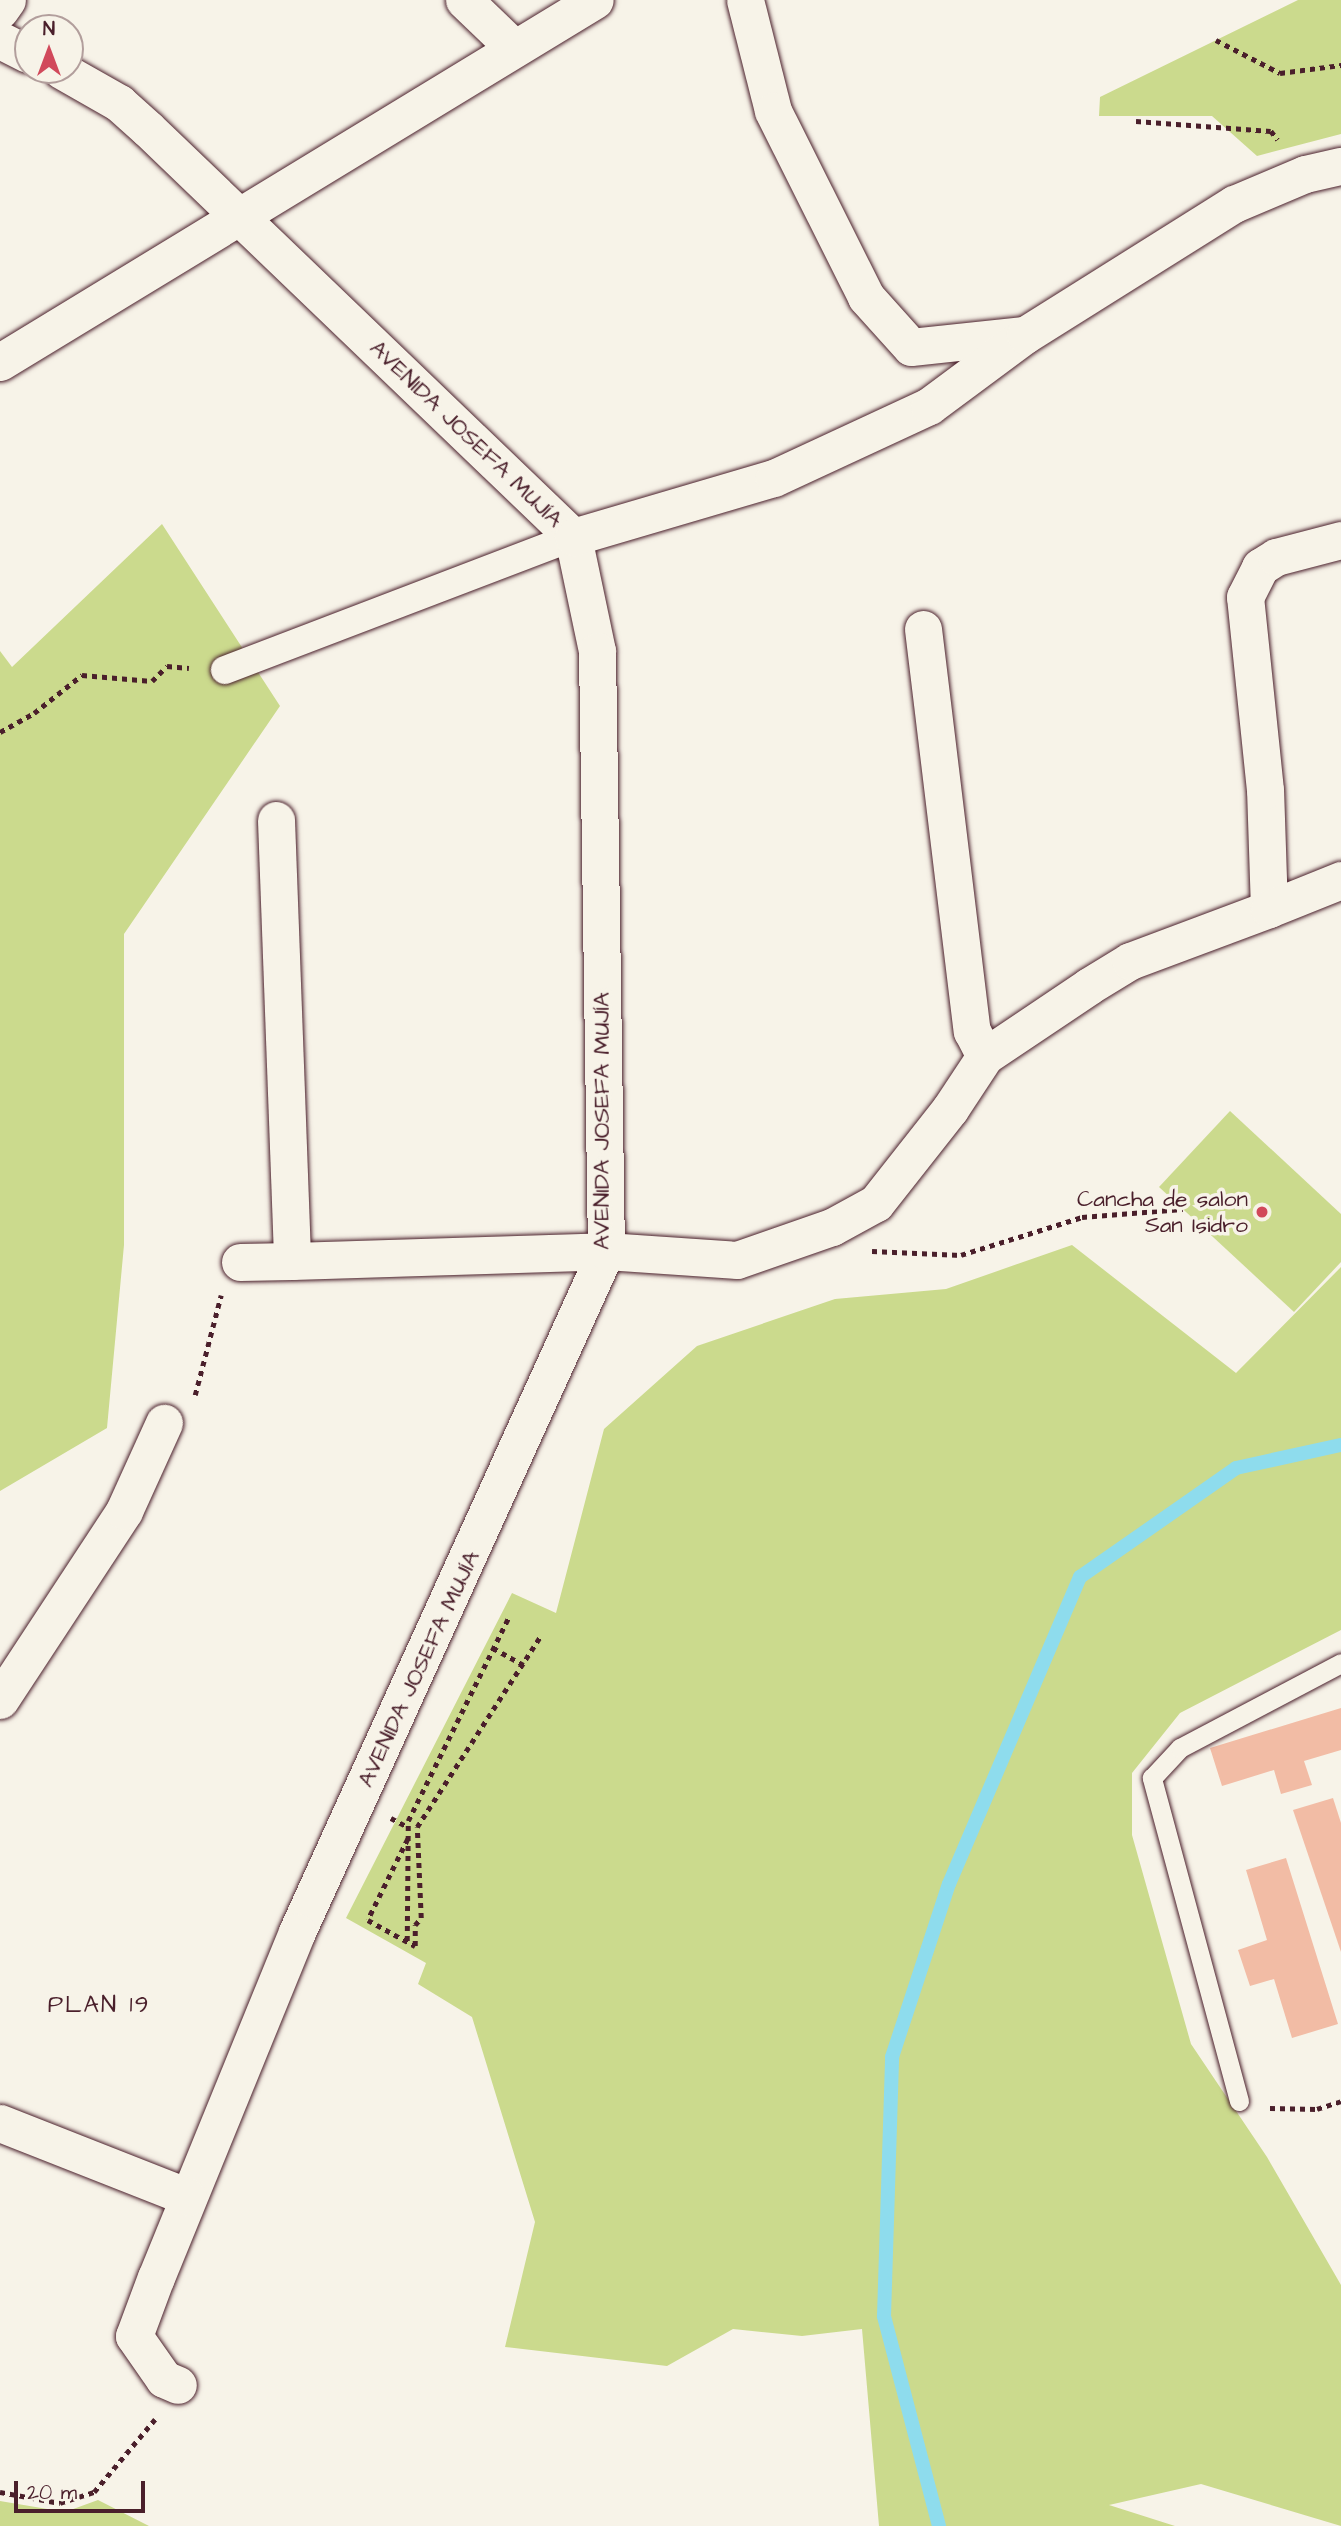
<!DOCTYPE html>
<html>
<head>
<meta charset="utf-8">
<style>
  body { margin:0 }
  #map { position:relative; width:1341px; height:2526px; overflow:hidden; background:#f7f3e8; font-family:"Architects Daughter",sans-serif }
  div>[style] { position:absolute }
  .green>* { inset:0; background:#cbda8d }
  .stream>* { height:14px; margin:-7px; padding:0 7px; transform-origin:7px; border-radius:7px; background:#8edced }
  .building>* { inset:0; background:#f2bca5 }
  .path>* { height:4.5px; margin-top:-2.25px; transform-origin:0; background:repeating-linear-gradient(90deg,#4a1f2b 0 5px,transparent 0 10px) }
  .roads { filter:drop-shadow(0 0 2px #4a1f2b) drop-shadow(0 0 2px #4a1f2b) }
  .service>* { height:19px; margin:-9.5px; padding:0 9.5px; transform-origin:9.5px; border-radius:9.5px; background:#f7f3e8 }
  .pedestrian>* { height:28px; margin:-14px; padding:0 14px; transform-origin:14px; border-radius:14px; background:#f7f3e8 }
  .minor>* { height:37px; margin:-18.5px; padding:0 18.5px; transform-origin:18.5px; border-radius:18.5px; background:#f7f3e8 }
  .dots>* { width:19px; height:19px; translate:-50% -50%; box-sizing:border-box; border:4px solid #f7f3e8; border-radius:50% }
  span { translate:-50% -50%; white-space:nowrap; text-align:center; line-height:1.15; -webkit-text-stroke:7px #f7f3e8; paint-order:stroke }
  .street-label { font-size:23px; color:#4a1f2b }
  .poi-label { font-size:23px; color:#4a1f2b }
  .right { translate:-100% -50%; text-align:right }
  .neighbourhood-label { font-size:24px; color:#4a1f2b; letter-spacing:2px }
  .north { position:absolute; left:14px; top:14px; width:70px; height:70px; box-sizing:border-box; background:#f7f3e8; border:2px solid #b29e9c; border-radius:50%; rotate:0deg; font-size:19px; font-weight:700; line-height:28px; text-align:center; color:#4a1f2b }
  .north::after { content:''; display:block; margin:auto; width:24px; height:32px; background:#d1495b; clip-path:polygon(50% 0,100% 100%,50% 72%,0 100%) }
  .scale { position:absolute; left:14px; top:2481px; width:131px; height:32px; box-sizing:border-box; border:4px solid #4a1f2b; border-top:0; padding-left:9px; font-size:21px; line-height:24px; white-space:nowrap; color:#4a1f2b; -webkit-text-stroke:5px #f7f3e8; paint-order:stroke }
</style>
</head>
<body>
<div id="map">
  <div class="green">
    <div style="clip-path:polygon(1298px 0,1341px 0,1341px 134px,1257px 156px,1212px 116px,1099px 116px,1100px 97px)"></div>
    <div style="clip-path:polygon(162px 524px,280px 706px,124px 934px,124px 1245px,107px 1428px,0 1491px,0 651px,12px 667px)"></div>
    <div style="clip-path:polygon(1230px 1111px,1341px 1214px,1341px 1262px,1294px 1312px,1159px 1187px)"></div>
    <div style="clip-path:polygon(1072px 1245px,1236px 1373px,1341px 1267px,1341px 1630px,1180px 1713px,1132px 1773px,1132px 1835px,1191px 2044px,1267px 2157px,1341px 2285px,1341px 2526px,1201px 2484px,1109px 2505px,1175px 2526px,879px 2526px,862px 2329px,802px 2336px,733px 2329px,667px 2366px,505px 2347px,535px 2222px,472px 2017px,418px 1984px,426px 1963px,346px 1918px,512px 1593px,556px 1613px,604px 1429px,697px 1346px,835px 1299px,946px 1289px)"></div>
    <div style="clip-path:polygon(98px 2500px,149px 2526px,0 2526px,0 2501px,65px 2512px)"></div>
  </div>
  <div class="stream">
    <div style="left:939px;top:2526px;width:217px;rotate:-104.7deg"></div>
    <div style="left:884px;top:2316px;width:259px;rotate:-88.2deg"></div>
    <div style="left:892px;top:2057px;width:182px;rotate:-71.8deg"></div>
    <div style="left:949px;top:1884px;width:334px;rotate:-66.9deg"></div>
    <div style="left:1080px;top:1577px;width:190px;rotate:-34.9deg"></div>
    <div style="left:1236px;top:1468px;width:107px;rotate:-12.4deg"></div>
  </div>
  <div class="building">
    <div style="clip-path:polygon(1341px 1708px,1341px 1750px,1304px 1761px,1312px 1785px,1281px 1794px,1274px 1770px,1222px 1786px,1210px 1748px)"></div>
    <div style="clip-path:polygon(1333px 1798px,1341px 1823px,1341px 1952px,1293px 1810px)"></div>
    <div style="clip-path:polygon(1286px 1858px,1338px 2024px,1292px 2038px,1274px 1979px,1250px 1986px,1238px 1950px,1267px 1940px,1246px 1870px)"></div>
  </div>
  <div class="path">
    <div style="left:1216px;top:40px;width:72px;rotate:27.3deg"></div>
    <div style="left:1280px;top:73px;width:62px;rotate:-7.5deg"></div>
    <div style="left:1136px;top:121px;width:135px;rotate:4.2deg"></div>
    <div style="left:1271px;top:131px;width:11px;rotate:52deg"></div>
    <div style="left:0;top:732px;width:39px;rotate:-29deg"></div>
    <div style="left:34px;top:713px;width:61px;rotate:-38.4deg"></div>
    <div style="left:82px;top:675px;width:70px;rotate:4.9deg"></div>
    <div style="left:152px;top:681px;width:21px;rotate:-45deg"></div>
    <div style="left:167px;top:666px;width:22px;rotate:5deg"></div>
    <div style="left:872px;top:1251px;width:89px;rotate:2.6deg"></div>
    <div style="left:961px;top:1255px;width:127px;rotate:-17.4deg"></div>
    <div style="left:1082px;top:1217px;width:101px;rotate:-4.5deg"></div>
    <div style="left:195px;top:1395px;width:103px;rotate:-75.4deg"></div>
    <div style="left:493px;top:1648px;width:35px;rotate:29deg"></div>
    <div style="left:391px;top:1818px;width:19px;rotate:28deg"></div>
    <div style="left:408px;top:1839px;width:90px;rotate:116.3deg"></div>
    <div style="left:368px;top:1920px;width:54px;rotate:29deg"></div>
    <div style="left:415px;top:1946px;width:21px;rotate:-90deg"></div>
    <div style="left:415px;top:1925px;width:9px;rotate:-49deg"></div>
    <div style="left:421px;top:1918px;width:91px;rotate:-92.5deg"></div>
    <div style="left:417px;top:1827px;width:229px;rotate:-57.1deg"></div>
    <div style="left:407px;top:1941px;width:120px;rotate:-89.5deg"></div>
    <div style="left:408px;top:1821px;width:228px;rotate:-63.7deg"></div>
    <div style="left:1270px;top:2108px;width:47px;rotate:1.2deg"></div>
    <div style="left:1317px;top:2109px;width:25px;rotate:-18deg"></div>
    <div style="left:0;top:2492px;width:61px;rotate:10.4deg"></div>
    <div style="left:60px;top:2503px;width:36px;rotate:-18deg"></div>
    <div style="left:94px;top:2492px;width:95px;rotate:-50.1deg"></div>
  </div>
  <div class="roads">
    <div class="service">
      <div style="left:1239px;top:2101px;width:335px;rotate:-105.1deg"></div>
      <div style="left:1152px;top:1778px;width:41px;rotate:-47deg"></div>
      <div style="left:1180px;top:1748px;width:182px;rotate:-27.8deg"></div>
    </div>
    <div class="pedestrian">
      <div style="left:225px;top:670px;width:373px;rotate:-20.9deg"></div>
    </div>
    <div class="minor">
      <div style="left:464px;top:0;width:66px;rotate:43.8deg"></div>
      <div style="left:745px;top:0;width:114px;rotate:75.8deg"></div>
      <div style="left:773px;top:111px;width:208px;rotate:63.4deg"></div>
      <div style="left:866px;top:297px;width:67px;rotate:48deg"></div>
      <div style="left:911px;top:347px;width:114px;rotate:-6.1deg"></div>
      <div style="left:0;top:10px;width:12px;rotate:-55deg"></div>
      <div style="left:0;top:40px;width:31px;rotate:27deg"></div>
      <div style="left:61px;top:70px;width:67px;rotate:29.6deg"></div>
      <div style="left:119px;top:103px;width:39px;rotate:42deg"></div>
      <div style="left:148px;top:129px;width:589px;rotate:43.83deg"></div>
      <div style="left:573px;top:537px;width:116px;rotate:78.1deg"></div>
      <div style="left:597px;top:651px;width:600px;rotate:89.14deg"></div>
      <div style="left:606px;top:1251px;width:748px;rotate:114.41deg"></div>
      <div style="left:297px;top:1932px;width:373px;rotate:112.2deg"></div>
      <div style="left:156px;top:2277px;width:63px;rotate:110.4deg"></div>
      <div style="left:134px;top:2336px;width:52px;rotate:55.1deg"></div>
      <div style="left:164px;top:2379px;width:15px;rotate:23deg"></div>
      <div style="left:0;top:362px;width:696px;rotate:-31.32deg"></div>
      <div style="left:573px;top:537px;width:209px;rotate:-16.4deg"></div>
      <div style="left:774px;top:478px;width:171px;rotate:-24.9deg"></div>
      <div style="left:929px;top:406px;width:119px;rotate:-36.5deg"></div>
      <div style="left:1025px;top:335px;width:247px;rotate:-32.1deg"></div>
      <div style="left:1234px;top:204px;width:77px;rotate:-22.9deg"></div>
      <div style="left:1305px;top:174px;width:37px;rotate:-13deg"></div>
      <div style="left:923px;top:629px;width:405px;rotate:83.1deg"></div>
      <div style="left:972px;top:1031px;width:28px;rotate:63deg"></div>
      <div style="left:276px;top:820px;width:441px;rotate:87.9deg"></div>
      <div style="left:292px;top:1261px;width:314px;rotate:-1.8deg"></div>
      <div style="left:606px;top:1251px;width:131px;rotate:3.9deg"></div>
      <div style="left:737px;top:1260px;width:101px;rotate:-19.2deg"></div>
      <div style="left:832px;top:1227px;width:50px;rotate:-28.6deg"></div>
      <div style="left:876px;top:1203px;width:120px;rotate:-51.8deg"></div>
      <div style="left:950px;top:1109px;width:64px;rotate:-56.6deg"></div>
      <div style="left:985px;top:1056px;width:125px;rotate:-33.9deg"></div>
      <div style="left:1089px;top:986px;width:48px;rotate:-31.4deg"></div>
      <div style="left:1130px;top:961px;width:148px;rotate:-20.5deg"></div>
      <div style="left:1269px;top:909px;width:119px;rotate:-91.9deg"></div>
      <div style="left:1265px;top:790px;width:194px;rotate:-95.9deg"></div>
      <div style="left:1245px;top:597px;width:34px;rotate:-63deg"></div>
      <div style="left:1260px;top:567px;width:19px;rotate:-32deg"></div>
      <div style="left:1276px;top:557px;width:67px;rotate:-14.7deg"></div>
      <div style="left:1269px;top:909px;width:78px;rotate:-21.9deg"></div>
      <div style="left:240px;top:1262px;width:52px;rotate:-1.1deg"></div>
      <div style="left:0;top:1700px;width:226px;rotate:-56.7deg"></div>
      <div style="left:124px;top:1511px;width:97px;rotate:-65.6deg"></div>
      <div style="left:0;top:2123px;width:202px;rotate:21.5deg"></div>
    </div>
  </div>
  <div class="dots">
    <div style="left:1262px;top:1212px;background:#d1495b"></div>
  </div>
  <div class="street-label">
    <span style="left:466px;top:434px;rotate:44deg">AVENIDA JOSEFA MUJÍA</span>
    <span style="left:602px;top:1121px;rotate:-90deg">AVENIDA JOSEFA MUJÍA</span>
    <span style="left:419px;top:1669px;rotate:-65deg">AVENIDA JOSEFA MUJÍA</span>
  </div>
  <div class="poi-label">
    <span class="right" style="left:1248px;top:1212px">Cancha de salon<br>San Isidro</span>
  </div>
  <div class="neighbourhood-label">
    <span style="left:99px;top:2006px">PLAN 19</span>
  </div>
  <div class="north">N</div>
  <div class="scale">20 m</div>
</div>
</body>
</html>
